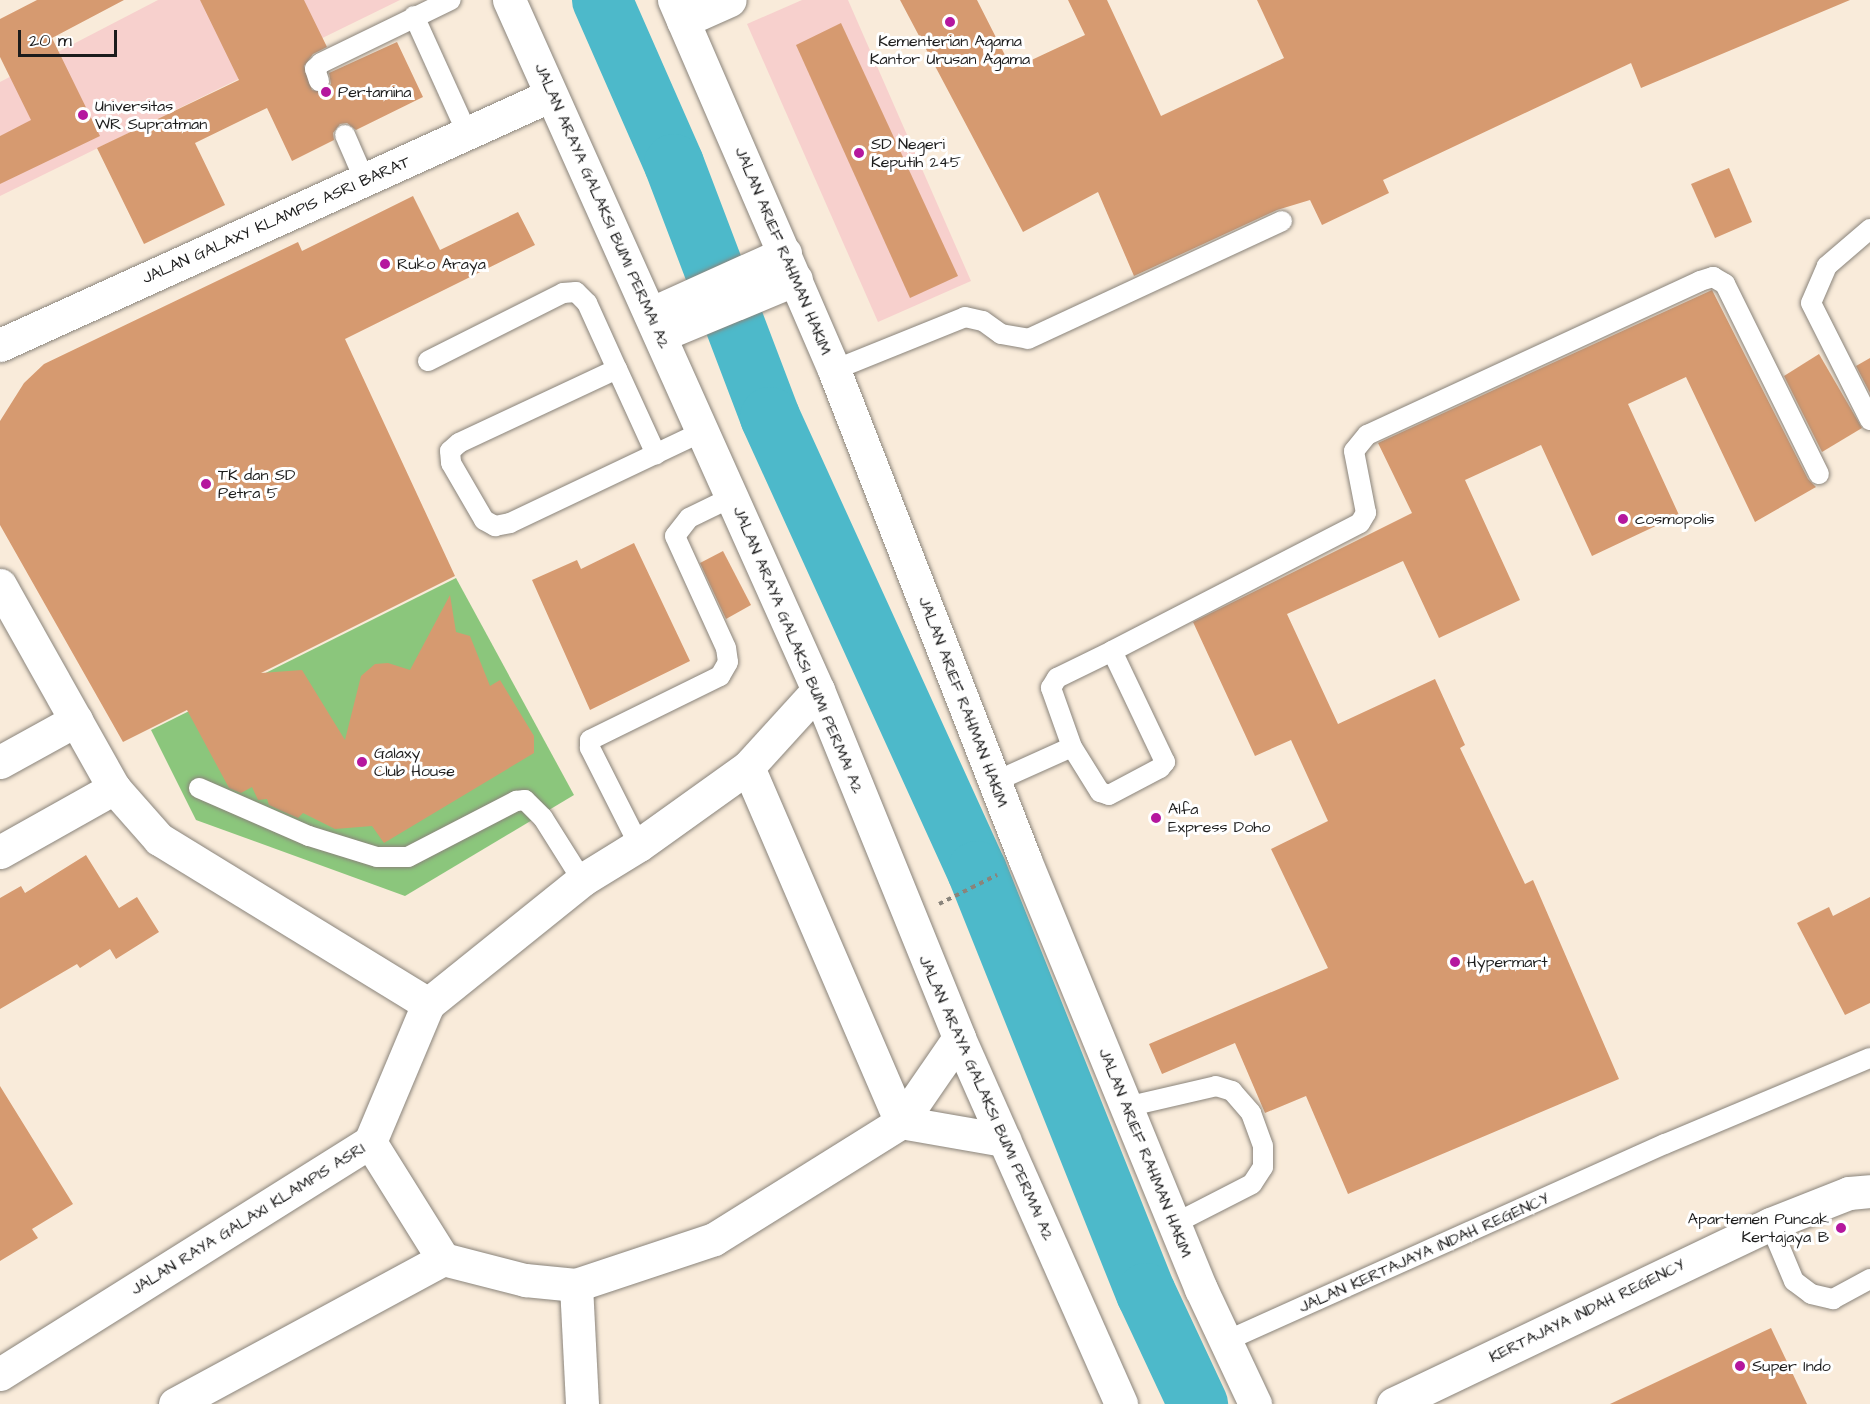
<!DOCTYPE html>
<html>
<head>
<meta charset="utf-8">
<style>
  body { margin:0 }
  #map { position:relative; width:1870px; height:1404px; overflow:hidden; background:#f9ebda; font-family:"Architects Daughter",sans-serif }
  div>[style] { position:absolute }
  .built>* { inset:0; background:#f7d0cd }
  .green>* { inset:0; background:#8bc67c }
  .river>* { height:60px; margin:-30px; padding:0 30px; transform-origin:30px; border-radius:30px; background:#4db9ca }
  .building>* { inset:0; background:#d69a70 }
  .path>* { height:4px; margin-top:-2px; transform-origin:0; background:repeating-linear-gradient(90deg,#8a847b 0 4.5px,transparent 0 9px) }
  .roads { filter:drop-shadow(0 0 2px #8a847b) drop-shadow(0 0 2px #8a847b) }
  .service>* { height:20px; margin:-10px; padding:0 10px; transform-origin:10px; border-radius:10px; background:#fff }
  .minor>* { height:33px; margin:-16.5px; padding:0 16.5px; transform-origin:16.5px; border-radius:16.5px; background:#fff }
  .tertiary>* { height:33px; margin:-16.5px; padding:0 16.5px; transform-origin:16.5px; border-radius:16.5px; background:#fff }
  .secondary>* { height:33px; margin:-16.5px; padding:0 16.5px; transform-origin:16.5px; border-radius:16.5px; background:#fff }
  .dots>* { width:16px; height:16px; translate:-50% -50%; box-sizing:border-box; border:3px solid #fff; border-radius:50% }
  span { translate:-50% -50%; white-space:nowrap; text-align:center; line-height:1.15; -webkit-text-stroke:6px #fff; paint-order:stroke }
  .poi-label { font-size:16px; color:#1c1c1c }
  .left { translate:0 -50%; text-align:left }
  .right { translate:-100% -50%; text-align:right }
  .street-label { font-size:16px; color:#1c1c1c }
  .scale { position:absolute; left:18px; top:30px; width:99px; height:27px; box-sizing:border-box; border:3px solid #1c1c1c; border-top:0; padding-left:8px; font-size:18px; line-height:21px; white-space:nowrap; color:#1c1c1c; -webkit-text-stroke:4px #fff; paint-order:stroke }
</style>
</head>
<body>
<div id="map">
  <div class="built">
    <div style="clip-path:polygon(158px 0,400px 0,0 196px,0 82px)"></div>
    <div style="clip-path:polygon(802px 0,848px 0,971px 281px,878px 322px,747px 24px)"></div>
  </div>
  <div class="green">
    <div style="clip-path:polygon(456px 578px,574px 795px,405px 896px,196px 820px,151px 730px)"></div>
  </div>
  <div class="river">
    <div style="left:602px;top:0;width:179px;rotate:66.3deg"></div>
    <div style="left:674px;top:164px;width:271px;rotate:69.2deg"></div>
    <div style="left:770px;top:417px;width:499px;rotate:65.5deg"></div>
    <div style="left:977px;top:871px;width:455px;rotate:68.2deg"></div>
    <div style="left:1146px;top:1293px;width:123px;rotate:64.9deg"></div>
  </div>
  <div class="building">
    <div style="clip-path:polygon(37px 0,124px 0,52px 38px,100px 136px,0 184px,0 136px,31px 120px,0 57px,0 19px)"></div>
    <div style="clip-path:polygon(200px 0,304px 0,327px 47px,313px 54px,304px 66px,312px 90px,323px 92px,331px 84px,329px 73px,397px 42px,423px 97px,356px 130px,347px 123px,340px 124px,333px 133px,334px 140px,292px 161px,267px 108px,195px 143px,225px 205px,144px 244px,97px 148px,239px 80px)"></div>
    <div style="clip-path:polygon(900px 0,977px 0,1012px 69px,1085px 35px,1068px 0,1107px 0,1161px 116px,1284px 58px,1257px 0,1850px 0,1641px 88px,1631px 63px,1383px 180px,1389px 193px,1322px 225px,1310px 200px,1277px 210px,1134px 276px,1098px 192px,1023px 232px)"></div>
    <div style="clip-path:polygon(841px 23px,958px 276px,910px 298px,796px 45px)"></div>
    <div style="clip-path:polygon(1729px 168px,1752px 222px,1715px 238px,1691px 184px)"></div>
    <div style="clip-path:polygon(413px 196px,440px 250px,518px 212px,535px 245px,345px 339px,455px 576px,261px 673px,302px 670px,345px 740px,361px 676px,375px 664px,388px 663px,410px 670px,450px 595px,456px 632px,470px 636px,490px 686px,500px 680px,534px 736px,534px 753px,384px 843px,372px 826px,335px 829px,303px 813px,298px 818px,282px 811px,269px 805px,267px 799px,258px 800px,252px 787px,241px 793px,229px 788px,187px 710px,123px 742px,0 525px,0 421px,24px 383px,44px 364px,298px 242px,302px 251px)"></div>
    <div style="clip-path:polygon(1712px 290px,1808px 479px,1816px 487px,1755px 522px,1686px 377px,1628px 404px,1679px 515px,1592px 556px,1541px 445px,1465px 480px,1520px 600px,1439px 638px,1403px 561px,1287px 614px,1338px 724px,1435px 679px,1465px 745px,1460px 748px,1525px 884px,1533px 880px,1619px 1079px,1348px 1194px,1306px 1096px,1265px 1113px,1235px 1043px,1162px 1074px,1149px 1044px,1328px 968px,1271px 849px,1328px 821px,1291px 740px,1255px 756px,1193px 622px,1412px 513px,1378px 443px)"></div>
    <div style="clip-path:polygon(1819px 354px,1862px 428px,1822px 452px,1784px 376px)"></div>
    <div style="clip-path:polygon(1870px 358px,1870px 393px,1856px 366px)"></div>
    <div style="clip-path:polygon(634px 543px,690px 661px,590px 710px,532px 580px,577px 560px,581px 569px)"></div>
    <div style="clip-path:polygon(723px 551px,751px 605px,726px 619px,700px 563px)"></div>
    <div style="clip-path:polygon(86px 855px,119px 908px,137px 897px,159px 932px,116px 959px,110px 949px,80px 968px,77px 964px,0 1009px,0 898px,21px 886px,25px 893px)"></div>
    <div style="clip-path:polygon(1870px 897px,1870px 1003px,1845px 1015px,1797px 923px,1829px 907px,1833px 916px)"></div>
    <div style="clip-path:polygon(0 1086px,73px 1204px,32px 1229px,38px 1238px,0 1261px)"></div>
    <div style="clip-path:polygon(1771px 1328px,1807px 1404px,1610px 1404px)"></div>
  </div>
  <div class="path">
    <div style="left:939px;top:904px;width:65px;rotate:-26.6deg"></div>
  </div>
  <div class="roads">
    <div class="service">
      <div style="left:414px;top:16px;width:128px;rotate:65.6deg"></div>
      <div style="left:319px;top:81px;width:13px;rotate:-108deg"></div>
      <div style="left:315px;top:69px;width:8px;rotate:-45deg"></div>
      <div style="left:321px;top:63px;width:144px;rotate:-25.9deg"></div>
      <div style="left:345px;top:135px;width:50px;rotate:66.5deg"></div>
      <div style="left:1870px;top:229px;width:57px;rotate:139.3deg"></div>
      <div style="left:1827px;top:266px;width:40px;rotate:113.4deg"></div>
      <div style="left:1811px;top:303px;width:131px;rotate:63.2deg"></div>
      <div style="left:428px;top:361px;width:151px;rotate:-26.7deg"></div>
      <div style="left:563px;top:293px;width:13px;rotate:-4deg"></div>
      <div style="left:576px;top:292px;width:16px;rotate:45deg"></div>
      <div style="left:587px;top:303px;width:72px;rotate:65.6deg"></div>
      <div style="left:617px;top:369px;width:174px;rotate:154.9deg"></div>
      <div style="left:459px;top:443px;width:12px;rotate:138deg"></div>
      <div style="left:450px;top:451px;width:12px;rotate:85deg"></div>
      <div style="left:451px;top:463px;width:66px;rotate:59.9deg"></div>
      <div style="left:484px;top:520px;width:13px;rotate:29deg"></div>
      <div style="left:495px;top:526px;width:15px;rotate:-11deg"></div>
      <div style="left:510px;top:523px;width:215px;rotate:-25.4deg"></div>
      <div style="left:617px;top:369px;width:94px;rotate:65.4deg"></div>
      <div style="left:834px;top:370px;width:141px;rotate:-22deg"></div>
      <div style="left:965px;top:317px;width:18px;rotate:13deg"></div>
      <div style="left:983px;top:321px;width:22px;rotate:36deg"></div>
      <div style="left:1001px;top:334px;width:27px;rotate:10deg"></div>
      <div style="left:1028px;top:339px;width:280px;rotate:-24.9deg"></div>
      <div style="left:1072px;top:747px;width:63px;rotate:-109.6deg"></div>
      <div style="left:1051px;top:688px;width:12px;rotate:-59deg"></div>
      <div style="left:1057px;top:678px;width:61px;rotate:-26.1deg"></div>
      <div style="left:994px;top:782px;width:85px;rotate:-24.2deg"></div>
      <div style="left:1072px;top:747px;width:53px;rotate:58.1deg"></div>
      <div style="left:1100px;top:792px;width:9px;rotate:18deg"></div>
      <div style="left:1109px;top:795px;width:58px;rotate:-27.9deg"></div>
      <div style="left:1160px;top:768px;width:8px;rotate:-50deg"></div>
      <div style="left:1165px;top:762px;width:123px;rotate:-115.5deg"></div>
      <div style="left:1112px;top:651px;width:279px;rotate:-27.3deg"></div>
      <div style="left:1360px;top:523px;width:12px;rotate:-59deg"></div>
      <div style="left:1366px;top:513px;width:63px;rotate:-101deg"></div>
      <div style="left:1354px;top:451px;width:21px;rotate:-51deg"></div>
      <div style="left:1367px;top:435px;width:367px;rotate:-24.8deg"></div>
      <div style="left:1700px;top:281px;width:14px;rotate:-17deg"></div>
      <div style="left:1713px;top:277px;width:14px;rotate:30deg"></div>
      <div style="left:1725px;top:284px;width:212px;rotate:63.7deg"></div>
      <div style="left:199px;top:788px;width:120px;rotate:23.6deg"></div>
      <div style="left:309px;top:836px;width:71px;rotate:17.2deg"></div>
      <div style="left:377px;top:857px;width:31px"></div>
      <div style="left:408px;top:857px;width:122px;rotate:-27.4deg"></div>
      <div style="left:516px;top:801px;width:9px;rotate:-6deg"></div>
      <div style="left:525px;top:800px;width:25px;rotate:45deg"></div>
      <div style="left:543px;top:818px;width:73px;rotate:57.8deg"></div>
      <div style="left:639px;top:845px;width:109px;rotate:-116.8deg"></div>
      <div style="left:590px;top:748px;width:8px;rotate:-90deg"></div>
      <div style="left:590px;top:740px;width:145px;rotate:-26.2deg"></div>
      <div style="left:720px;top:676px;width:16px;rotate:-60deg"></div>
      <div style="left:728px;top:662px;width:14px;rotate:-98deg"></div>
      <div style="left:726px;top:648px;width:123px;rotate:-114.5deg"></div>
      <div style="left:675px;top:536px;width:23px;rotate:-52deg"></div>
      <div style="left:689px;top:518px;width:48px;rotate:-26deg"></div>
      <div style="left:1126px;top:1107px;width:92px;rotate:-13.1deg"></div>
      <div style="left:1216px;top:1086px;width:17px;rotate:17deg"></div>
      <div style="left:1232px;top:1091px;width:29px;rotate:49deg"></div>
      <div style="left:1251px;top:1113px;width:35px;rotate:70deg"></div>
      <div style="left:1263px;top:1146px;width:21px;rotate:90deg"></div>
      <div style="left:1263px;top:1167px;width:20px;rotate:123deg"></div>
      <div style="left:1252px;top:1184px;width:88px;rotate:152.9deg"></div>
      <div style="left:1770px;top:1224px;width:62px;rotate:67.2deg"></div>
      <div style="left:1794px;top:1281px;width:21px;rotate:37deg"></div>
      <div style="left:1811px;top:1294px;width:23px;rotate:13deg"></div>
      <div style="left:1833px;top:1299px;width:42px;rotate:-28.4deg"></div>
      <div style="left:1226px;top:1341px;width:481px;rotate:-24.2deg"></div>
      <div style="left:1665px;top:1144px;width:222px;rotate:-22.8deg"></div>
    </div>
    <div class="minor">
      <div style="left:509px;top:0;width:756px;rotate:65.88deg"></div>
      <div style="left:818px;top:690px;width:375px;rotate:67.9deg"></div>
      <div style="left:959px;top:1038px;width:400px;rotate:66.1deg"></div>
      <div style="left:683px;top:21px;width:51px;rotate:-24.1deg"></div>
      <div style="left:652px;top:313px;width:146px;rotate:-24.3deg"></div>
      <div style="left:661px;top:335px;width:146px;rotate:-22.5deg"></div>
      <div style="left:0;top:345px;width:605px;rotate:-24.4deg"></div>
      <div style="left:0;top:585px;width:233px;rotate:60.7deg"></div>
      <div style="left:114px;top:788px;width:68px;rotate:48.6deg"></div>
      <div style="left:159px;top:839px;width:316px;rotate:31.5deg"></div>
      <div style="left:0;top:762px;width:87px;rotate:-28.9deg"></div>
      <div style="left:748px;top:767px;width:387px;rotate:66.7deg"></div>
      <div style="left:0;top:852px;width:131px;rotate:-29.3deg"></div>
      <div style="left:901px;top:1122px;width:105px;rotate:9.9deg"></div>
      <div style="left:370px;top:1142px;width:138px;rotate:58deg"></div>
      <div style="left:576px;top:1285px;width:119px;rotate:87.1deg"></div>
      <div style="left:0;top:1374px;width:437px;rotate:-32.1deg"></div>
      <div style="left:370px;top:1142px;width:150px;rotate:-67.2deg"></div>
      <div style="left:428px;top:1004px;width:198px;rotate:-38.8deg"></div>
      <div style="left:582px;top:880px;width:67px;rotate:-31.6deg"></div>
      <div style="left:639px;top:845px;width:134px;rotate:-35.6deg"></div>
      <div style="left:748px;top:767px;width:104px;rotate:-47.7deg"></div>
      <div style="left:175px;top:1404px;width:305px;rotate:-28.4deg"></div>
      <div style="left:443px;top:1259px;width:85px;rotate:14.4deg"></div>
      <div style="left:525px;top:1280px;width:51px;rotate:5.6deg"></div>
      <div style="left:576px;top:1285px;width:145px;rotate:-18.4deg"></div>
      <div style="left:714px;top:1239px;width:221px;rotate:-32deg"></div>
      <div style="left:901px;top:1122px;width:102px;rotate:-55.4deg"></div>
    </div>
    <div class="tertiary">
      <div style="left:1393px;top:1404px;width:418px;rotate:-25.5deg"></div>
      <div style="left:1770px;top:1224px;width:85px;rotate:-21.4deg"></div>
      <div style="left:1849px;top:1193px;width:21px;rotate:-5deg"></div>
    </div>
    <div class="secondary">
      <div style="left:674px;top:0;width:403px;rotate:66.6deg"></div>
      <div style="left:834px;top:370px;width:526px;rotate:68.7deg"></div>
      <div style="left:1025px;top:860px;width:464px;rotate:67.7deg"></div>
      <div style="left:1201px;top:1289px;width:127px;rotate:64.8deg"></div>
    </div>
  </div>
  <div class="dots">
    <div style="left:950px;top:22px;background:#b5179e"></div>
    <div style="left:326px;top:92px;background:#b5179e"></div>
    <div style="left:83px;top:115px;background:#b5179e"></div>
    <div style="left:859px;top:153px;background:#b5179e"></div>
    <div style="left:385px;top:264px;background:#b5179e"></div>
    <div style="left:206px;top:484px;background:#b5179e"></div>
    <div style="left:1623px;top:519px;background:#b5179e"></div>
    <div style="left:362px;top:762px;background:#b5179e"></div>
    <div style="left:1156px;top:818px;background:#b5179e"></div>
    <div style="left:1455px;top:962px;background:#b5179e"></div>
    <div style="left:1841px;top:1228px;background:#b5179e"></div>
    <div style="left:1740px;top:1366px;background:#b5179e"></div>
  </div>
  <div class="poi-label">
    <span style="left:950px;top:50px">Kementerian Agama<br>Kantor Urusan Agama</span>
    <span class="left" style="left:338px;top:92px">Pertamina</span>
    <span class="left" style="left:95px;top:115px">Universitas<br>WR Supratman</span>
    <span class="left" style="left:871px;top:153px">SD Negeri<br>Keputih 245</span>
    <span class="left" style="left:397px;top:264px">Ruko Araya</span>
    <span class="left" style="left:218px;top:484px">TK dan SD<br>Petra 5</span>
    <span class="left" style="left:1635px;top:519px">cosmopolis</span>
    <span class="left" style="left:374px;top:762px">Galaxy<br>Club House</span>
    <span class="left" style="left:1168px;top:818px">Alfa<br>Express Doho</span>
    <span class="left" style="left:1467px;top:962px">Hypermart</span>
    <span class="right" style="left:1829px;top:1228px">Apartemen Puncak<br>Kertajaya B</span>
    <span class="left" style="left:1752px;top:1366px">Super Indo</span>
  </div>
  <div class="street-label">
    <span style="left:602px;top:206px;rotate:66deg">JALAN ARAYA GALAKSI BUMI PERMAI A2</span>
    <span style="left:276px;top:220px;rotate:-24deg">JALAN GALAXY KLAMPIS ASRI BARAT</span>
    <span style="left:783px;top:251px;rotate:67deg">JALAN ARIEF RAHMAN HAKIM</span>
    <span style="left:798px;top:650px;rotate:67deg">JALAN ARAYA GALAKSI BUMI PERMAI A2</span>
    <span style="left:963px;top:702px;rotate:69deg">JALAN ARIEF RAHMAN HAKIM</span>
    <span style="left:986px;top:1098px;rotate:66deg">JALAN ARAYA GALAKSI BUMI PERMAI A2</span>
    <span style="left:1145px;top:1153px;rotate:68deg">JALAN ARIEF RAHMAN HAKIM</span>
    <span style="left:248px;top:1219px;rotate:-32deg">JALAN RAYA GALAXI KLAMPIS ASRI</span>
    <span style="left:1424px;top:1253px;rotate:-24deg">JALAN KERTAJAYA INDAH REGENCY</span>
    <span style="left:1587px;top:1311px;rotate:-26deg">KERTAJAYA INDAH REGENCY</span>
  </div>
  <div class="scale">20 m</div>
</div>
</body>
</html>
